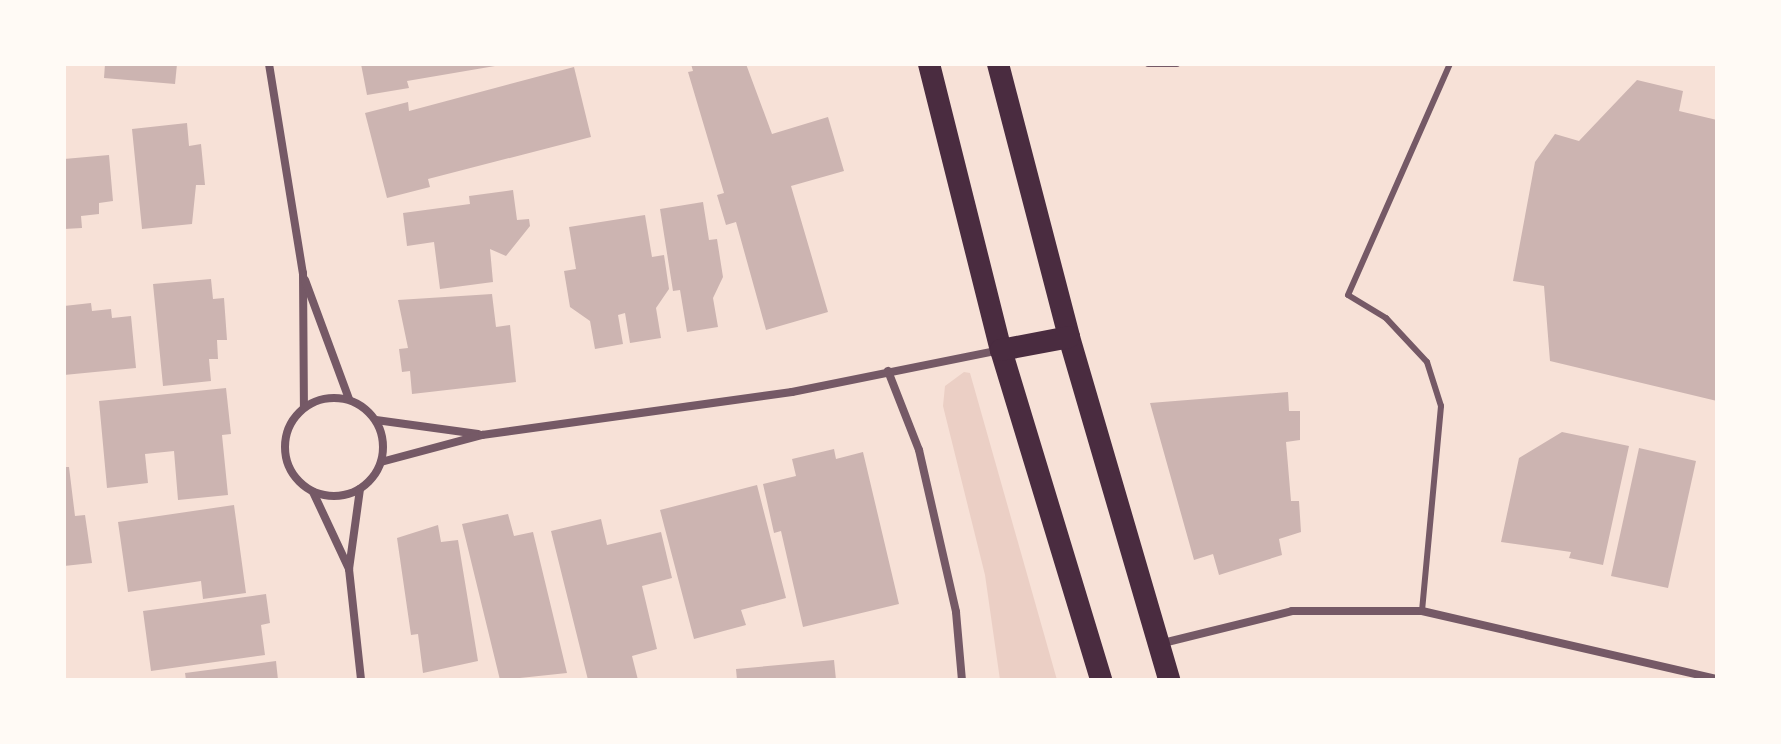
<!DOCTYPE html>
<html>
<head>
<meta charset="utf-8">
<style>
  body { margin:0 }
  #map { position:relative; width:1781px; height:744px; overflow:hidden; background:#f7e1d7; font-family:Literata,serif }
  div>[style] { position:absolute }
  .green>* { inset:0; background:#ebcfc5 }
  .building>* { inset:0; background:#ccb4b1 }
  .service>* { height:6px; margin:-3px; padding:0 3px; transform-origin:3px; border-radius:3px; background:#755966 }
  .minor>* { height:8px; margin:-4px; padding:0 4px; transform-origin:4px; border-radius:4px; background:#755966 }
  .minor>.ring { margin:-4px; padding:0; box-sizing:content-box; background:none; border:8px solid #755966; border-radius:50% }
  .trunk>* { height:22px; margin:-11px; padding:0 11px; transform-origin:11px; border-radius:11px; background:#4a2c40 }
  span { translate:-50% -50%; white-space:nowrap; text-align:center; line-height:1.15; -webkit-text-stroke:7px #fffaf5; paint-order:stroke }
  .frame { position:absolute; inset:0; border:66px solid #fffaf5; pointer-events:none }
</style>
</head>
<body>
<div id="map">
  <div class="green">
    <div style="clip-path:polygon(964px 372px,970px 373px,1057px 680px,1000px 680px,985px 575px,943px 406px,945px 386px)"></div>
  </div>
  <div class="building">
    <div style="clip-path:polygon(105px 64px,177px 64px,175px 84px,104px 78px)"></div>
    <div style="clip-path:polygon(361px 64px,495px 64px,495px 66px,407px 81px,409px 88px,367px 95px)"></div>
    <div style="clip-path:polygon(691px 64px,746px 64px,772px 134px,828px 117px,844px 171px,791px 186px,828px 312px,766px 330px,736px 222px,726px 225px,717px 195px,724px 193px,688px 72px,693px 71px)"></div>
    <div style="clip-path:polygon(574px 67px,591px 137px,428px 179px,430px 187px,387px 198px,365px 113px,408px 102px,409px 111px)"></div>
    <div style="clip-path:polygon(1637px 80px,1683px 91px,1679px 111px,1717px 120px,1717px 401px,1550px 361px,1544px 286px,1513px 281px,1535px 162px,1555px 134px,1579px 141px)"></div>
    <div style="clip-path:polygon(187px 123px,189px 146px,201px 144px,205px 185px,196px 185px,192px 224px,142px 229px,132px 129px)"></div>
    <div style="clip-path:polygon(109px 155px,113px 201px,99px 203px,99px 214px,81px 216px,82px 228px,64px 229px,64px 159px)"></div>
    <div style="clip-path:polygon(513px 190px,517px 220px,529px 219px,530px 226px,506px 256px,490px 249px,493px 282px,440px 289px,434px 242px,407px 246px,403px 213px,470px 204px,469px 196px)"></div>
    <div style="clip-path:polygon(703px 202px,709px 240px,717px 239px,723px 277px,713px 298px,718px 327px,687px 332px,680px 290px,673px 291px,660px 209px)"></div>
    <div style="clip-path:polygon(645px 215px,652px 257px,664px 255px,669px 289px,656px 308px,661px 338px,630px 343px,625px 313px,618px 315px,623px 344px,595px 349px,590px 321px,570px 307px,564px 271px,576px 269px,569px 227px)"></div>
    <div style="clip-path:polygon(211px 279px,213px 299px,224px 298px,227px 340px,217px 340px,218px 359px,209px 359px,211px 381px,163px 386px,153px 284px)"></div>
    <div style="clip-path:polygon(492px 294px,496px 327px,510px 325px,516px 382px,412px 394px,410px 371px,402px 372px,399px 349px,408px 348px,398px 300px)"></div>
    <div style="clip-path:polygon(91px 303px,92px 311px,111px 309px,112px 318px,131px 316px,136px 368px,64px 375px,64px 306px)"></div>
    <div style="clip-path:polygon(226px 388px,231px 434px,222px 435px,228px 495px,178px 500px,174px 451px,145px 454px,148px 483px,107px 488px,99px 401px)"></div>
    <div style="clip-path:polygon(1288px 392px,1289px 411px,1300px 411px,1300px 440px,1286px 442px,1291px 501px,1299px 501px,1301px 532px,1279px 539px,1282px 555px,1219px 575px,1213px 554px,1194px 560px,1150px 403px)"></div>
    <div style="clip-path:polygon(1562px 432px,1629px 446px,1603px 565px,1569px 558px,1571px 552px,1501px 542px,1519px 458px)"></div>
    <div style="clip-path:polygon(1639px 448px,1696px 461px,1668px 588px,1611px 576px)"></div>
    <div style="clip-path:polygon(834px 449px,836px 459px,863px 452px,899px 604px,803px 627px,781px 531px,774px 533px,763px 484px,796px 476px,792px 459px)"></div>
    <div style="clip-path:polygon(64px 467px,69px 467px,75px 516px,85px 515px,92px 563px,64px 566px)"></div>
    <div style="clip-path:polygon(757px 485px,786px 598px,741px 610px,746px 625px,694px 639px,660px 510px)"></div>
    <div style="clip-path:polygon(234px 505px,246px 593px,203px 599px,201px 581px,128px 592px,118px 522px)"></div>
    <div style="clip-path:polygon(508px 514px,514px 536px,533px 532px,567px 673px,500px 680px,462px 524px)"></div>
    <div style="clip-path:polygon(601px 519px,607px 545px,661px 532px,672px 578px,642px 586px,657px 649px,632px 656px,638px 680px,588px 680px,551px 531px)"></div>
    <div style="clip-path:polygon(438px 525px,441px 542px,458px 540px,478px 661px,423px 673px,418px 634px,411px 635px,397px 538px)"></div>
    <div style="clip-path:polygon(266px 594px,270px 623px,261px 625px,265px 655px,151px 671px,143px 611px)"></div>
    <div style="clip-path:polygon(834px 660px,836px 680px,737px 680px,736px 669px)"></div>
    <div style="clip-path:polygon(276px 661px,278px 680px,186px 680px,185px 673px)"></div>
  </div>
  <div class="service">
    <div style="left:1148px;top:64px;width:29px"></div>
    <div style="left:1422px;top:611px;width:206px;rotate:-84.7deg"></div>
    <div style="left:1441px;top:406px;width:46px;rotate:-107.7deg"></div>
    <div style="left:1427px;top:362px;width:60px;rotate:-133deg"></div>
    <div style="left:1386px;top:318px;width:44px;rotate:-148.8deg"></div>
    <div style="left:1348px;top:295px;width:253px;rotate:-66.2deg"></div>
  </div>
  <div class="minor">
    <div style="left:269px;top:64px;width:212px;rotate:80.8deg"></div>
    <div style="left:303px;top:273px;width:134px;rotate:89.6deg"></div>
    <div style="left:305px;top:280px;width:127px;rotate:69.7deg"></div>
    <div style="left:888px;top:371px;width:85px;rotate:68.6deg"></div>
    <div style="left:919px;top:450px;width:166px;rotate:77.1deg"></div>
    <div style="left:956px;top:612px;width:68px;rotate:85deg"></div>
    <div class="ring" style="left:285px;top:398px;width:90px;height:90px"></div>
    <div style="left:376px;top:420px;width:103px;rotate:7.8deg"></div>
    <div style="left:381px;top:462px;width:105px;rotate:-15deg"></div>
    <div style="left:482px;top:435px;width:313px;rotate:-7.9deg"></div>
    <div style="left:792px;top:392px;width:212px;rotate:-11.4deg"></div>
    <div style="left:360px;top:489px;width:81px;rotate:97.8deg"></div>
    <div style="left:349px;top:569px;width:112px;rotate:83.8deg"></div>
    <div style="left:313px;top:492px;width:85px;rotate:64.9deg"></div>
    <div style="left:1159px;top:644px;width:137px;rotate:-13.9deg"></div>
    <div style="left:1292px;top:611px;width:130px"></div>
    <div style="left:1422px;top:611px;width:303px;rotate:13deg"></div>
  </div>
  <div class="trunk">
    <div style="left:929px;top:64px;width:295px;rotate:75.9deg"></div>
    <div style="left:1001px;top:350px;width:345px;rotate:73.1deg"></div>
    <div style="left:998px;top:64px;width:282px;rotate:75.4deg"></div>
    <div style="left:1069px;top:337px;width:357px;rotate:73.7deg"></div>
    <div style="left:1001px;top:350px;width:69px;rotate:-10.8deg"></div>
  </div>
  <div class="frame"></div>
</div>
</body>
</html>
